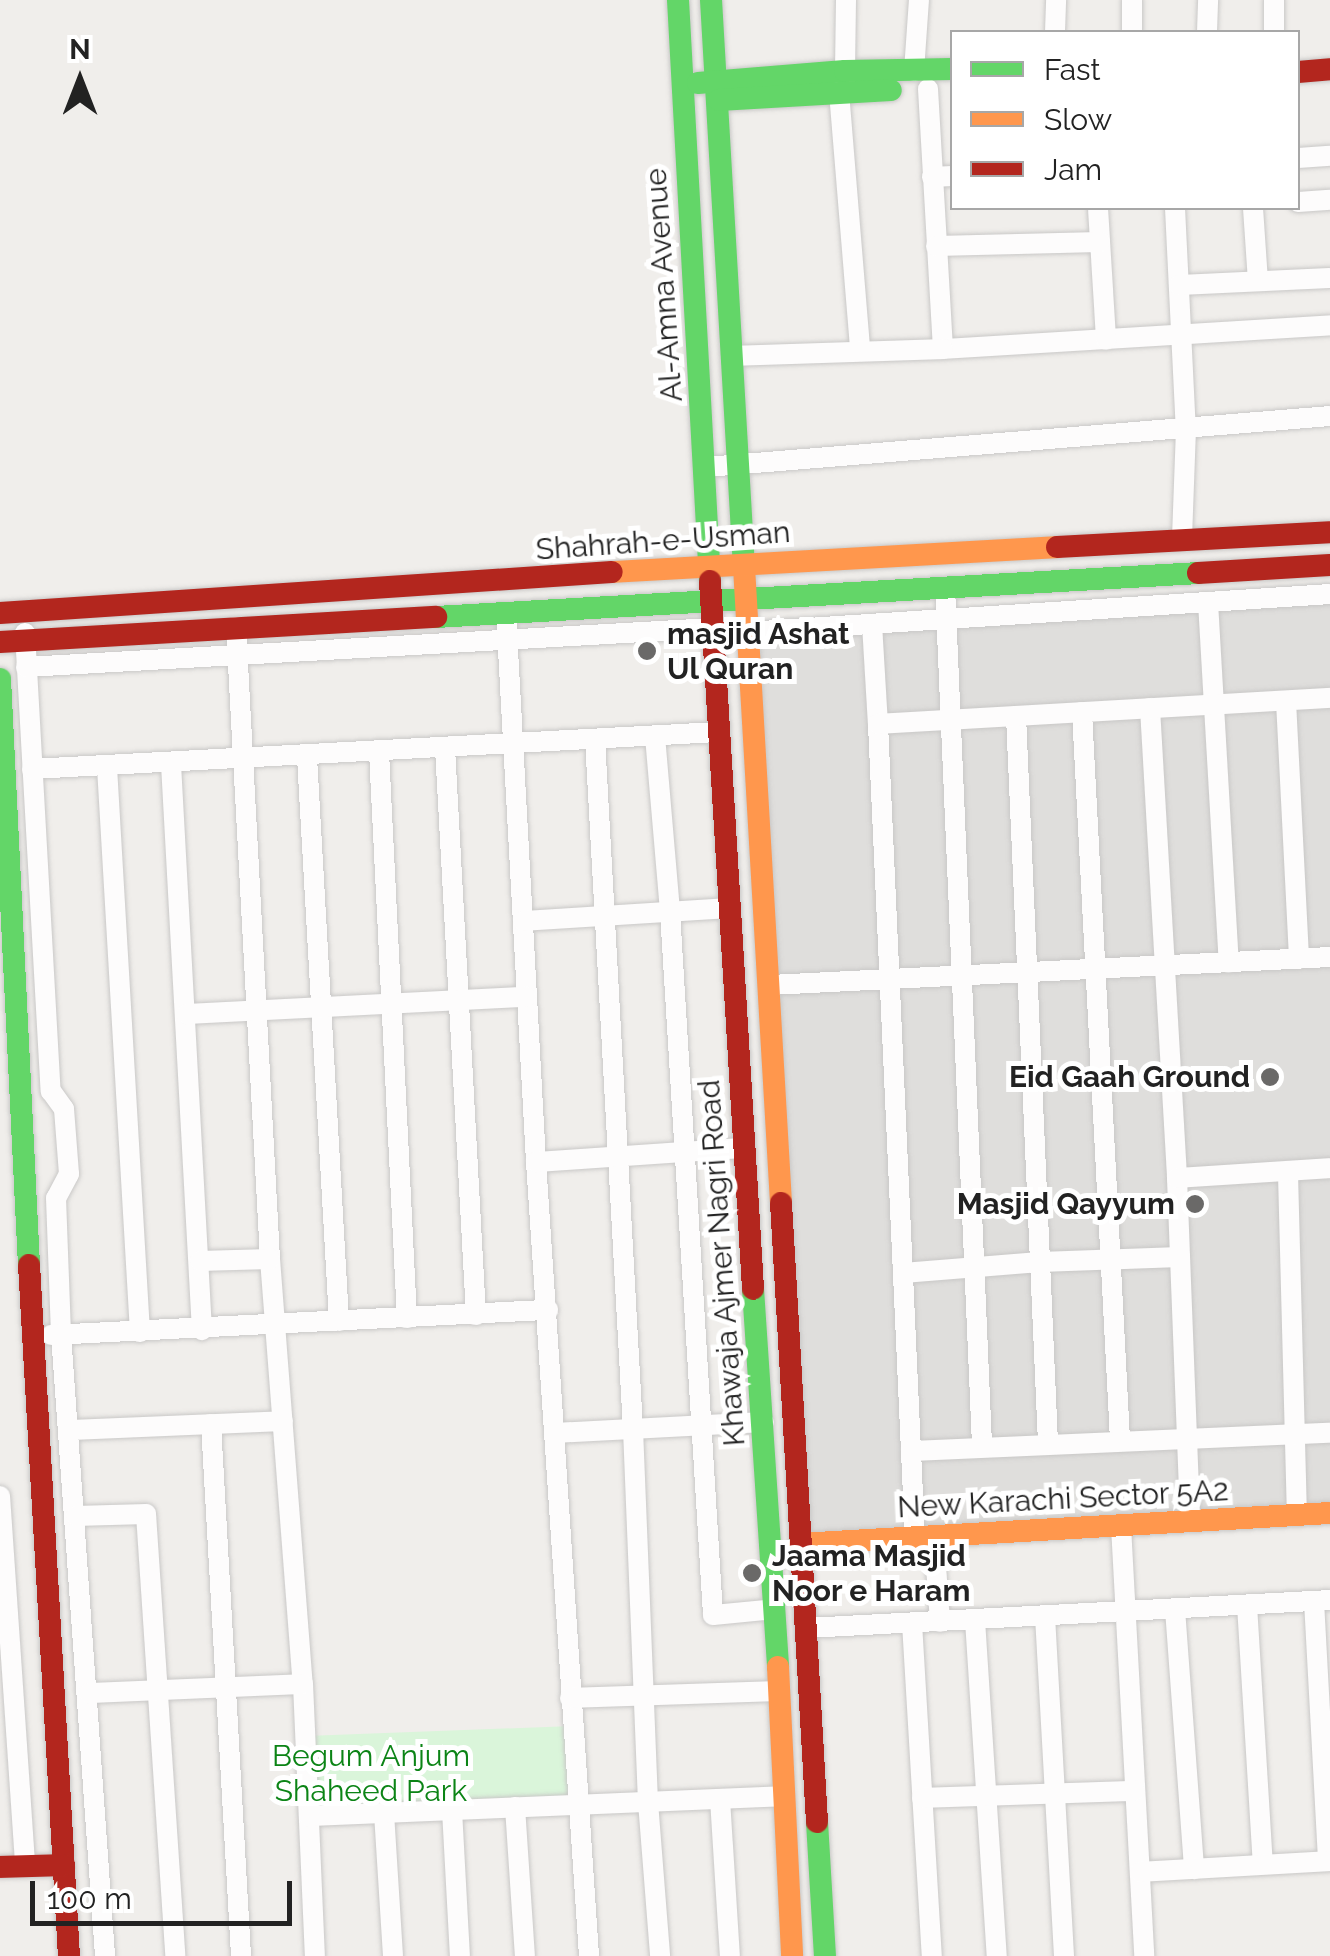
<!DOCTYPE html>
<html>
<head>
<meta charset="utf-8">
<style>
  body { margin:0 }
  #map { position:relative; width:1330px; height:1956px; overflow:hidden; background:#f0eeeb; font-family:Raleway,sans-serif }
  div>[style] { position:absolute }
  .residential>* { inset:0; background:#dfdedc }
  .park>* { inset:0; background:#daf5da }
  .roads { filter:drop-shadow(0 0 2px #c9c8c7) drop-shadow(0 0 2px #c9c8c7) }
  .street>* { height:20px; margin:-10px; padding:0 10px; transform-origin:10px; border-radius:10px; background:#fdfcfc }
  .fast>* { height:22px; margin:-11px; padding:0 11px; transform-origin:11px; border-radius:11px; background:#63d668 }
  .slow>* { height:22px; margin:-11px; padding:0 11px; transform-origin:11px; border-radius:11px; background:#ff974d }
  .jam>* { height:22px; margin:-11px; padding:0 11px; transform-origin:11px; border-radius:11px; background:#b3261e }
  .dots>* { width:28px; height:28px; translate:-50% -50%; box-sizing:border-box; border:5px solid #fff; border-radius:50% }
  span { translate:-50% -50%; white-space:nowrap; text-align:center; line-height:1.15; -webkit-text-stroke:10px #fff; paint-order:stroke }
  .street-label { font-size:30px; color:#222 }
  .poi-label { font-size:30px; color:#222; font-weight:700 }
  .left { translate:0 -50%; text-align:left }
  .right { translate:-100% -50%; text-align:right }
  .park-label { font-size:30px; color:#0c8416 }
  .legend { position:absolute; left:950px; top:30px; width:350px; height:180px; box-sizing:border-box; background:#fff; border:2px solid #a7a7a7; margin:0; padding:12px 18px; list-style:none; font-size:30px; color:#222 }
  .legend li { display:flex; align-items:center; gap:20px; height:50px }
  .legend b { width:50px; border:2px solid #a7a7a7 }
  .north { position:absolute; left:30px; top:30px; width:100px; height:100px; -webkit-text-stroke:8px #fff; paint-order:stroke; rotate:0deg; font-size:28px; font-weight:700; line-height:40px; text-align:center; color:#222 }
  .north::after { content:''; display:block; margin:auto; width:35px; height:45px; background:#222; clip-path:polygon(50% 0,100% 100%,50% 72%,0 100%) }
  .scale { position:absolute; left:30px; top:1881px; width:262px; height:45px; box-sizing:border-box; border:5px solid #222; border-top:0; padding-left:12px; font-size:30px; line-height:35px; white-space:nowrap; color:#222; -webkit-text-stroke:8px #fff; paint-order:stroke }
</style>
</head>
<body>
<div id="map">
  <div class="residential">
    <div style="clip-path:polygon(1330px 585px,1330px 1504px,804px 1535px,758px 625px)"></div>
  </div>
  <div class="park">
    <div style="clip-path:polygon(572px 1726px,576px 1805px,309px 1816px,306px 1736px)"></div>
  </div>
  <div class="roads">
    <div class="street">
      <div style="left:1274px;top:0;width:32px;rotate:90deg"></div>
      <div style="left:1055px;top:32px;width:32px;rotate:-88deg"></div>
      <div style="left:1132px;top:32px;width:32px;rotate:-90deg"></div>
      <div style="left:1207px;top:32px;width:32px;rotate:-88deg"></div>
      <div style="left:845px;top:71px;width:71px;rotate:-89.2deg"></div>
      <div style="left:914px;top:71px;width:71px;rotate:-86deg"></div>
      <div style="left:928px;top:89px;width:260px;rotate:86.7deg"></div>
      <div style="left:943px;top:349px;width:388px;rotate:-3.5deg"></div>
      <div style="left:839px;top:92px;width:258px;rotate:85.3deg"></div>
      <div style="left:1298px;top:158px;width:32px;rotate:-4deg"></div>
      <div style="left:932px;top:177px;width:20px;rotate:-3deg"></div>
      <div style="left:1298px;top:202px;width:32px;rotate:-4deg"></div>
      <div style="left:1098px;top:208px;width:132px;rotate:86.5deg"></div>
      <div style="left:1175px;top:208px;width:221px;rotate:87.2deg"></div>
      <div style="left:1186px;top:429px;width:111px;rotate:92.1deg"></div>
      <div style="left:1253px;top:208px;width:73px;rotate:86.1deg"></div>
      <div style="left:936px;top:246px;width:164px;rotate:-1.4deg"></div>
      <div style="left:1179px;top:285px;width:151px;rotate:-2.7deg"></div>
      <div style="left:732px;top:356px;width:211px;rotate:-1.9deg"></div>
      <div style="left:706px;top:467px;width:626px;rotate:-4.67deg"></div>
      <div style="left:945px;top:587px;width:860px;rotate:87.53deg"></div>
      <div style="left:1208px;top:602px;width:361px;rotate:86.7deg"></div>
      <div style="left:506px;top:613px;width:550px;rotate:86.87deg"></div>
      <div style="left:536px;top:1162px;width:796px;rotate:86.18deg"></div>
      <div style="left:872px;top:624px;width:100px;rotate:86.6deg"></div>
      <div style="left:236px;top:627px;width:633px;rotate:86.92deg"></div>
      <div style="left:270px;top:1259px;width:426px;rotate:85.6deg"></div>
      <div style="left:303px;top:1684px;width:272px;rotate:87.5deg"></div>
      <div style="left:746px;top:632px;width:585px;rotate:-3.72deg"></div>
      <div style="left:25px;top:633px;width:459px;rotate:86.8deg"></div>
      <div style="left:51px;top:1091px;width:22px;rotate:54deg"></div>
      <div style="left:64px;top:1109px;width:65px;rotate:85.6deg"></div>
      <div style="left:69px;top:1174px;width:27px;rotate:118deg"></div>
      <div style="left:56px;top:1198px;width:136px;rotate:87.9deg"></div>
      <div style="left:61px;top:1334px;width:624px;rotate:85.95deg"></div>
      <div style="left:26px;top:667px;width:687px;rotate:-3.25deg"></div>
      <div style="left:1286px;top:701px;width:258px;rotate:87.1deg"></div>
      <div style="left:1150px;top:708px;width:471px;rotate:86.7deg"></div>
      <div style="left:1177px;top:1178px;width:344px;rotate:87.8deg"></div>
      <div style="left:1082px;top:712px;width:729px;rotate:87.01deg"></div>
      <div style="left:1016px;top:716px;width:727px;rotate:87.48deg"></div>
      <div style="left:655px;top:736px;width:177px;rotate:85.1deg"></div>
      <div style="left:670px;top:912px;width:704px;rotate:86.5deg"></div>
      <div style="left:713px;top:1615px;width:62px;rotate:-5.5deg"></div>
      <div style="left:595px;top:739px;width:691px;rotate:86.85deg"></div>
      <div style="left:633px;top:1429px;width:373px;rotate:87.7deg"></div>
      <div style="left:648px;top:1802px;width:154px;rotate:85.5deg"></div>
      <div style="left:445px;top:748px;width:568px;rotate:86.87deg"></div>
      <div style="left:379px;top:752px;width:567px;rotate:87.17deg"></div>
      <div style="left:307px;top:757px;width:565px;rotate:86.75deg"></div>
      <div style="left:171px;top:764px;width:567px;rotate:86.87deg"></div>
      <div style="left:107px;top:767px;width:566px;rotate:86.66deg"></div>
      <div style="left:32px;top:769px;width:686px;rotate:-3.09deg"></div>
      <div style="left:523px;top:921px;width:205px;rotate:-3.6deg"></div>
      <div style="left:770px;top:985px;width:561px;rotate:-2.86deg"></div>
      <div style="left:187px;top:1014px;width:339px;rotate:-2.9deg"></div>
      <div style="left:536px;top:1162px;width:207px;rotate:-3.9deg"></div>
      <div style="left:1288px;top:1174px;width:341px;rotate:88.5deg"></div>
      <div style="left:1177px;top:1178px;width:153px;rotate:-3.7deg"></div>
      <div style="left:200px;top:1261px;width:70px;rotate:-1.6deg"></div>
      <div style="left:903px;top:1273px;width:137px;rotate:-4.6deg"></div>
      <div style="left:1040px;top:1262px;width:140px;rotate:-2deg"></div>
      <div style="left:51px;top:1335px;width:498px;rotate:-2.9deg"></div>
      <div style="left:211px;top:1424px;width:533px;rotate:86.77deg"></div>
      <div style="left:71px;top:1430px;width:212px;rotate:-2.4deg"></div>
      <div style="left:555px;top:1433px;width:209px;rotate:-3deg"></div>
      <div style="left:911px;top:1451px;width:419px;rotate:-2.5deg"></div>
      <div style="left:0;top:1496px;width:371px;rotate:86.1deg"></div>
      <div style="left:76px;top:1516px;width:70px;rotate:-1.6deg"></div>
      <div style="left:146px;top:1514px;width:443px;rotate:86.2deg"></div>
      <div style="left:1121px;top:1526px;width:431px;rotate:86.9deg"></div>
      <div style="left:934px;top:1538px;width:84px;rotate:85.9deg"></div>
      <div style="left:915px;top:1539px;width:816px;rotate:-92.6deg"></div>
      <div style="left:878px;top:724px;width:453px;rotate:-3.3deg"></div>
      <div style="left:1314px;top:1601px;width:260px;rotate:86.9deg"></div>
      <div style="left:1247px;top:1605px;width:259px;rotate:86.5deg"></div>
      <div style="left:1175px;top:1609px;width:261px;rotate:85.8deg"></div>
      <div style="left:1045px;top:1616px;width:341px;rotate:86.8deg"></div>
      <div style="left:975px;top:1620px;width:337px;rotate:86.3deg"></div>
      <div style="left:912px;top:1623px;width:334px;rotate:86.6deg"></div>
      <div style="left:807px;top:1628px;width:524px;rotate:-3.06deg"></div>
      <div style="left:89px;top:1693px;width:214px;rotate:-2.4deg"></div>
      <div style="left:570px;top:1698px;width:206px;rotate:-1.9deg"></div>
      <div style="left:922px;top:1798px;width:213px;rotate:-1.9deg"></div>
      <div style="left:720px;top:1799px;width:157px;rotate:86.4deg"></div>
      <div style="left:515px;top:1807px;width:149px;rotate:86.2deg"></div>
      <div style="left:452px;top:1810px;width:146px;rotate:86.9deg"></div>
      <div style="left:384px;top:1813px;width:143px;rotate:86.4deg"></div>
      <div style="left:309px;top:1816px;width:475px;rotate:-2.4deg"></div>
      <div style="left:1140px;top:1872px;width:190px;rotate:-3.3deg"></div>
    </div>
    <div class="fast">
      <div style="left:678px;top:0;width:582px;rotate:86.85deg"></div>
      <div style="left:711px;top:0;width:568px;rotate:86.67deg"></div>
      <div style="left:698px;top:83px;width:147px;rotate:-4.7deg"></div>
      <div style="left:845px;top:71px;width:107px;rotate:-1.1deg"></div>
      <div style="left:719px;top:100px;width:172px;rotate:-3.3deg"></div>
      <div style="left:436px;top:617px;width:763px;rotate:-3.3deg"></div>
      <div style="left:0;top:679px;width:587px;rotate:87.17deg"></div>
      <div style="left:753px;top:1289px;width:379px;rotate:86.2deg"></div>
      <div style="left:817px;top:1822px;width:134px;rotate:86.6deg"></div>
    </div>
    <div class="slow">
      <div style="left:744px;top:567px;width:637px;rotate:86.67deg"></div>
      <div style="left:612px;top:572px;width:446px;rotate:-3.2deg"></div>
      <div style="left:800px;top:1544px;width:531px;rotate:-3.35deg"></div>
      <div style="left:778px;top:1667px;width:289px;rotate:87.2deg"></div>
    </div>
    <div class="jam">
      <div style="left:1298px;top:72px;width:32px;rotate:-5deg"></div>
      <div style="left:1057px;top:547px;width:273px;rotate:-3.1deg"></div>
      <div style="left:1198px;top:573px;width:132px;rotate:-3.5deg"></div>
      <div style="left:710px;top:581px;width:709px;rotate:86.52deg"></div>
      <div style="left:0;top:613px;width:613px;rotate:-3.83deg"></div>
      <div style="left:0;top:642px;width:437px;rotate:-3.3deg"></div>
      <div style="left:781px;top:1203px;width:620px;rotate:86.67deg"></div>
      <div style="left:29px;top:1265px;width:692px;rotate:86.69deg"></div>
      <div style="left:0;top:1867px;width:64px;rotate:-1.8deg"></div>
    </div>
  </div>
  <div class="dots">
    <div style="left:647px;top:651px;background:#6a6968"></div>
    <div style="left:1270px;top:1077px;background:#6a6968"></div>
    <div style="left:1195px;top:1204px;background:#6a6968"></div>
    <div style="left:752px;top:1573px;background:#6a6968"></div>
  </div>
  <div class="street-label">
    <span style="left:664px;top:285px;rotate:-94deg">Al-Amna Avenue</span>
    <span style="left:663px;top:541px;rotate:-4deg">Shahrah-e-Usman</span>
    <span style="left:722px;top:1263px;rotate:-94deg">Khawaja Ajmer Nagri Road</span>
    <span style="left:1063px;top:1499px;rotate:-3deg">New Karachi Sector 5A2</span>
  </div>
  <div class="poi-label">
    <span class="left" style="left:667px;top:651px">masjid Ashat<br>Ul Quran</span>
    <span class="right" style="left:1250px;top:1077px">Eid Gaah Ground</span>
    <span class="right" style="left:1175px;top:1204px">Masjid Qayyum</span>
    <span class="left" style="left:772px;top:1573px">Jaama Masjid<br>Noor e Haram</span>
  </div>
  <div class="park-label">
    <span style="left:371px;top:1773px">Begum Anjum<br>Shaheed Park</span>
  </div>
  <ul class="legend">
  <li><b style="height:12px;background:#63d668"></b>Fast</li>
  <li><b style="height:12px;background:#ff974d"></b>Slow</li>
  <li><b style="height:12px;background:#b3261e"></b>Jam</li>
  </ul>
  <div class="north">N</div>
  <div class="scale">100 m</div>
</div>
</body>
</html>
